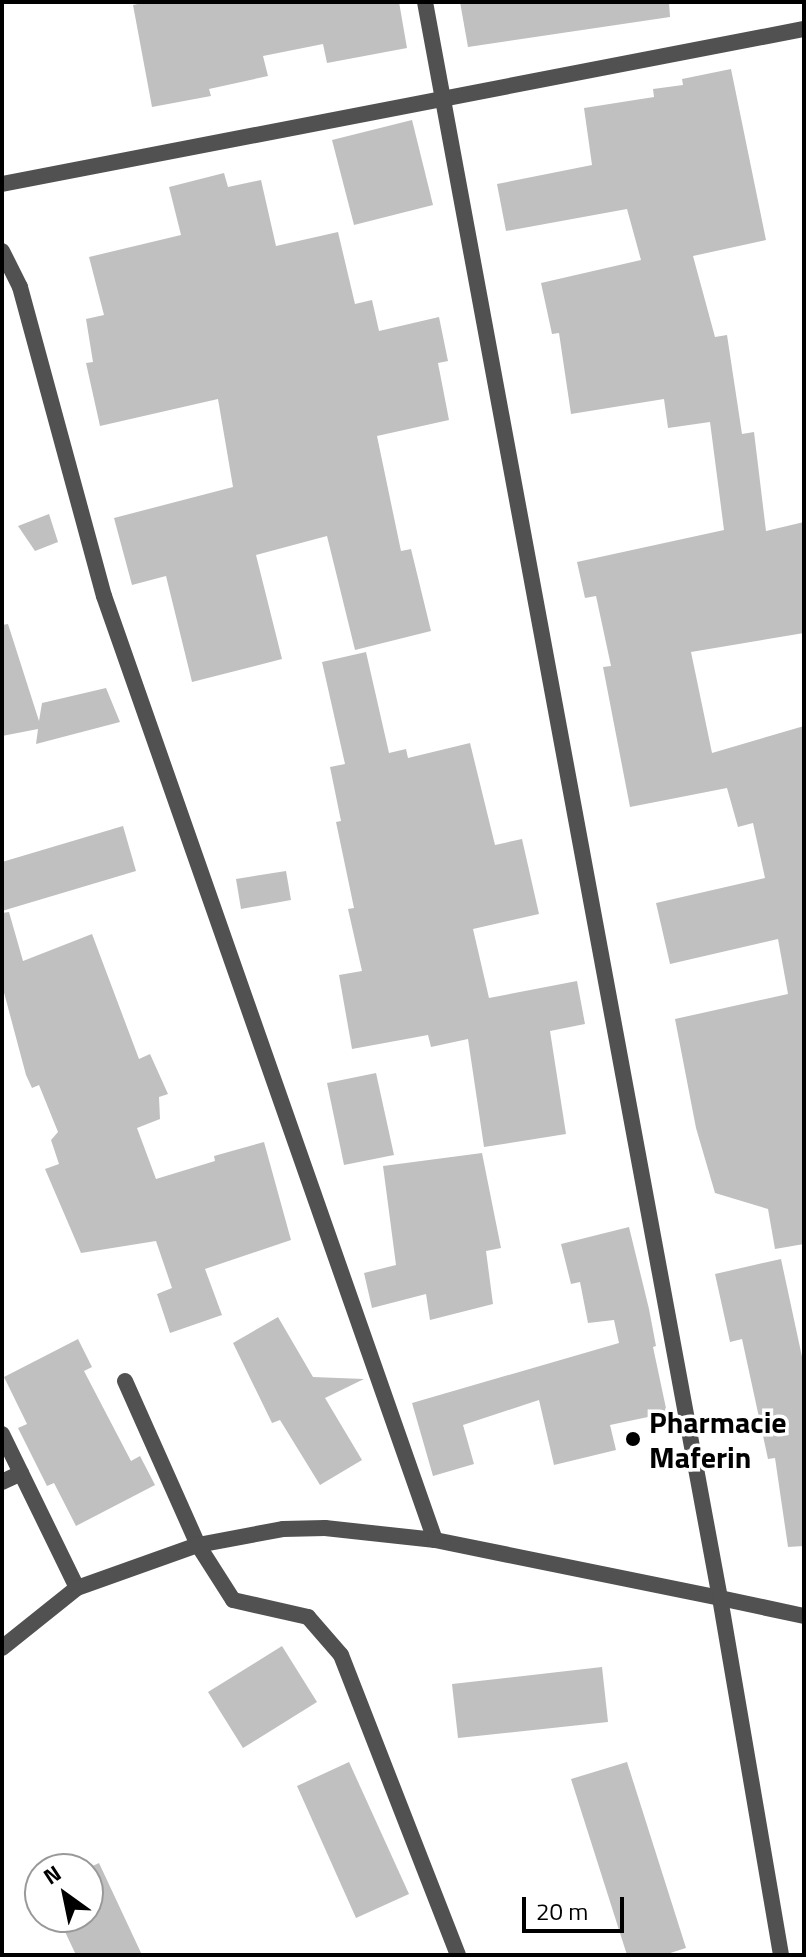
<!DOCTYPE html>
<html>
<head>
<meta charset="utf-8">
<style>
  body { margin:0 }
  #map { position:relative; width:806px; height:1957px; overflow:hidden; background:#fff; font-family:"Titillium Web",sans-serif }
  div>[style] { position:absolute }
  .building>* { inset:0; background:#c0c0c0 }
  .service>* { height:16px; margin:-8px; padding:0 8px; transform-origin:8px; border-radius:8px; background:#515151 }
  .minor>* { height:16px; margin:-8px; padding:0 8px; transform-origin:8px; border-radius:8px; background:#515151 }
  .tertiary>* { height:16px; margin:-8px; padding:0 8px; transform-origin:8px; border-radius:8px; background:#515151 }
  .dots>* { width:22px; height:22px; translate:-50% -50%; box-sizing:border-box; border:4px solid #fff; border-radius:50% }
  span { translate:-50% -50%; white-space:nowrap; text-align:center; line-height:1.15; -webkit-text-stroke:7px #fff; paint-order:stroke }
  .poi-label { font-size:30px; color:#000; font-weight:700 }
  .left { translate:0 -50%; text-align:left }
  .frame { position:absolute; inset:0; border:4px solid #000; pointer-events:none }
  .north { position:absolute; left:24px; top:1853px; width:80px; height:80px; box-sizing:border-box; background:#fff; border:2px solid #999; border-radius:50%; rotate:327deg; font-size:22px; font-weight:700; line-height:32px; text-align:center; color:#000 }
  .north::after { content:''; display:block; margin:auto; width:28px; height:36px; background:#000; clip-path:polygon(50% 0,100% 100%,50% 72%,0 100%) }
  .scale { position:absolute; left:522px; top:1897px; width:102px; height:36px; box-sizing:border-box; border:4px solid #000; border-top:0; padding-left:10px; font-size:24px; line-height:28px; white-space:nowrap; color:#000; -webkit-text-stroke:6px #fff; paint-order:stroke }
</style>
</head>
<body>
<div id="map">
  <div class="building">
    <div style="clip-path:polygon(147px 2px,399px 2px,407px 48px,327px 63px,323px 44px,263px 56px,268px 76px,209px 89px,211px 96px,152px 107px,133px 5px)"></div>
    <div style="clip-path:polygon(460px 2px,669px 2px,670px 17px,468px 47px)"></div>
    <div style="clip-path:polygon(731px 69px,766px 240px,693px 256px,715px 337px,727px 335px,742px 434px,754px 432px,766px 531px,804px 522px,804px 633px,691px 652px,712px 753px,804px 726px,804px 1244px,775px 1249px,768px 1209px,715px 1193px,696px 1128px,675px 1019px,788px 994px,778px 939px,670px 964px,656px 903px,765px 878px,753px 823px,738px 827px,727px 788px,630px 807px,603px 667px,611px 666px,596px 596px,585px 598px,577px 562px,724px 530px,710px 422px,668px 428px,664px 399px,571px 414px,559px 333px,552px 334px,541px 283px,641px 260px,627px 209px,506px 231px,497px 184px,592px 165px,584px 108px,654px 97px,653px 89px,683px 85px,682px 79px)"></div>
    <div style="clip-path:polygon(412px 120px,433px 205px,354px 225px,332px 140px)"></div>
    <div style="clip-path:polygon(224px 173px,228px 187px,261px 180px,276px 246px,338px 232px,355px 304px,372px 300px,379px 331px,439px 317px,448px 361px,438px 363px,449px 420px,377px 436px,401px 551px,411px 549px,431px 631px,355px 650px,327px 536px,256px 555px,282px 659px,192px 682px,166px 576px,132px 585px,114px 518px,233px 487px,218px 399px,100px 426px,86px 363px,93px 362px,86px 319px,104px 315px,89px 257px,181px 235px,169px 187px)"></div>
    <div style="clip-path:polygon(49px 514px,58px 542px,35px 551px,18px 526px)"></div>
    <div style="clip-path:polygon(8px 624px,39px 721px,42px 703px,106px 688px,120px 722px,36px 744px,38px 729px,2px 736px,2px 625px)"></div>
    <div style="clip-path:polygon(366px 652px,389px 753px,406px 749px,408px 758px,470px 743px,495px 845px,522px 839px,539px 914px,473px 929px,489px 998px,577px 981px,585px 1024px,550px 1031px,566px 1134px,484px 1147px,468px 1039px,431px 1047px,428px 1035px,352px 1049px,339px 975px,362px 971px,348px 909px,354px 908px,336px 822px,341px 821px,330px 767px,345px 764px,322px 662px)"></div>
    <div style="clip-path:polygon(123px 826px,136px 871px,2px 911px,2px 862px)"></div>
    <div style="clip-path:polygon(286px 871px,291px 900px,241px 909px,236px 879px)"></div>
    <div style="clip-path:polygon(9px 912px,23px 961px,92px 934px,139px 1059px,150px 1054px,168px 1094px,159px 1097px,160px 1119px,137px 1128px,156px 1179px,215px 1161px,214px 1156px,264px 1142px,291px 1240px,205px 1269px,222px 1315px,170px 1333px,157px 1294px,172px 1288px,156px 1241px,81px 1253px,45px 1169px,59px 1164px,51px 1140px,58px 1132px,39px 1085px,32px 1088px,26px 1075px,2px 985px,2px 913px)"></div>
    <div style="clip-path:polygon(376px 1073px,394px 1155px,344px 1165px,327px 1083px)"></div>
    <div style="clip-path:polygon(482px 1153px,501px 1248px,486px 1251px,493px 1304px,430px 1320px,426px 1294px,372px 1308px,364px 1273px,396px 1265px,383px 1166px)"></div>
    <div style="clip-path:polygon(629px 1227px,649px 1309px,656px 1346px,653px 1347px,667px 1413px,610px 1425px,616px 1450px,554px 1465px,539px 1400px,463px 1425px,474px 1464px,433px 1476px,412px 1403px,619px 1343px,614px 1320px,588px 1323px,580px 1282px,571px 1284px,561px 1244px)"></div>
    <div style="clip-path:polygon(781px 1259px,804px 1366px,804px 1546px,788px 1547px,775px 1458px,768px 1459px,742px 1339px,730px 1342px,715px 1274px)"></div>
    <div style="clip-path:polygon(278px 1317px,313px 1377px,364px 1379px,325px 1398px,362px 1460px,320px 1485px,280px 1420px,272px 1423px,233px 1343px)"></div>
    <div style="clip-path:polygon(78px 1339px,92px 1367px,84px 1371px,131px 1461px,140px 1456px,155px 1485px,76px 1526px,54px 1483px,47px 1486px,18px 1428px,27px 1424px,4px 1377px)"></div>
    <div style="clip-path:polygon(282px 1646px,317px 1702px,243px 1748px,208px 1692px)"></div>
    <div style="clip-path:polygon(602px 1667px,608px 1722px,458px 1738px,452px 1684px)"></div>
    <div style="clip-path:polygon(349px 1762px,409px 1894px,356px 1918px,297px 1786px)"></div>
    <div style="clip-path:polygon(627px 1762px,686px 1948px,664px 1955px,627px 1955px,571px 1779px)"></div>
    <div style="clip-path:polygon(99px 1863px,142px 1955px,76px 1955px,58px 1917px,88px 1917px,86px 1869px)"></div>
  </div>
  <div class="service">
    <div style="left:125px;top:1381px;width:180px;rotate:66deg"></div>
    <div style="left:198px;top:1545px;width:65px;rotate:57.5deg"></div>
    <div style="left:233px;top:1600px;width:77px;rotate:12.8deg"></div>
    <div style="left:308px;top:1617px;width:50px;rotate:49deg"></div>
    <div style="left:341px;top:1655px;width:322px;rotate:68.7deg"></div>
    <div style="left:2px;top:1434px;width:171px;rotate:64deg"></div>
    <div style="left:2px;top:1482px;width:21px;rotate:-25deg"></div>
    <div style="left:2px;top:1648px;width:96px;rotate:-38.7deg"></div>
    <div style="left:77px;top:1588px;width:128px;rotate:-19.6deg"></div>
    <div style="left:198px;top:1545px;width:86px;rotate:-10.7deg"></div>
    <div style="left:283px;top:1529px;width:42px;rotate:-1.4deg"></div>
  </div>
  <div class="minor">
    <div style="left:2px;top:184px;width:817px;rotate:-10.94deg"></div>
    <div style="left:2px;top:251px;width:40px;rotate:63.4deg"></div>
    <div style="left:20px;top:287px;width:320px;rotate:74.8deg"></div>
    <div style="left:104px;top:596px;width:1000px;rotate:70.68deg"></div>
    <div style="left:325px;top:1528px;width:111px;rotate:6.2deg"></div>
    <div style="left:435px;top:1540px;width:291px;rotate:11.5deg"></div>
    <div style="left:720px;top:1598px;width:362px;rotate:80.3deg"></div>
  </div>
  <div class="tertiary">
    <div style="left:425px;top:2px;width:1623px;rotate:79.53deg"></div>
    <div style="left:720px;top:1598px;width:86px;rotate:12.1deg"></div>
  </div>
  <div class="dots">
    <div style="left:633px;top:1439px;background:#000"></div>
  </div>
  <div class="poi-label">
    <span class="left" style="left:649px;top:1439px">Pharmacie<br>Maferin</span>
  </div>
  <div class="frame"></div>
  <div class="north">N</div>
  <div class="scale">20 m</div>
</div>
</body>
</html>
